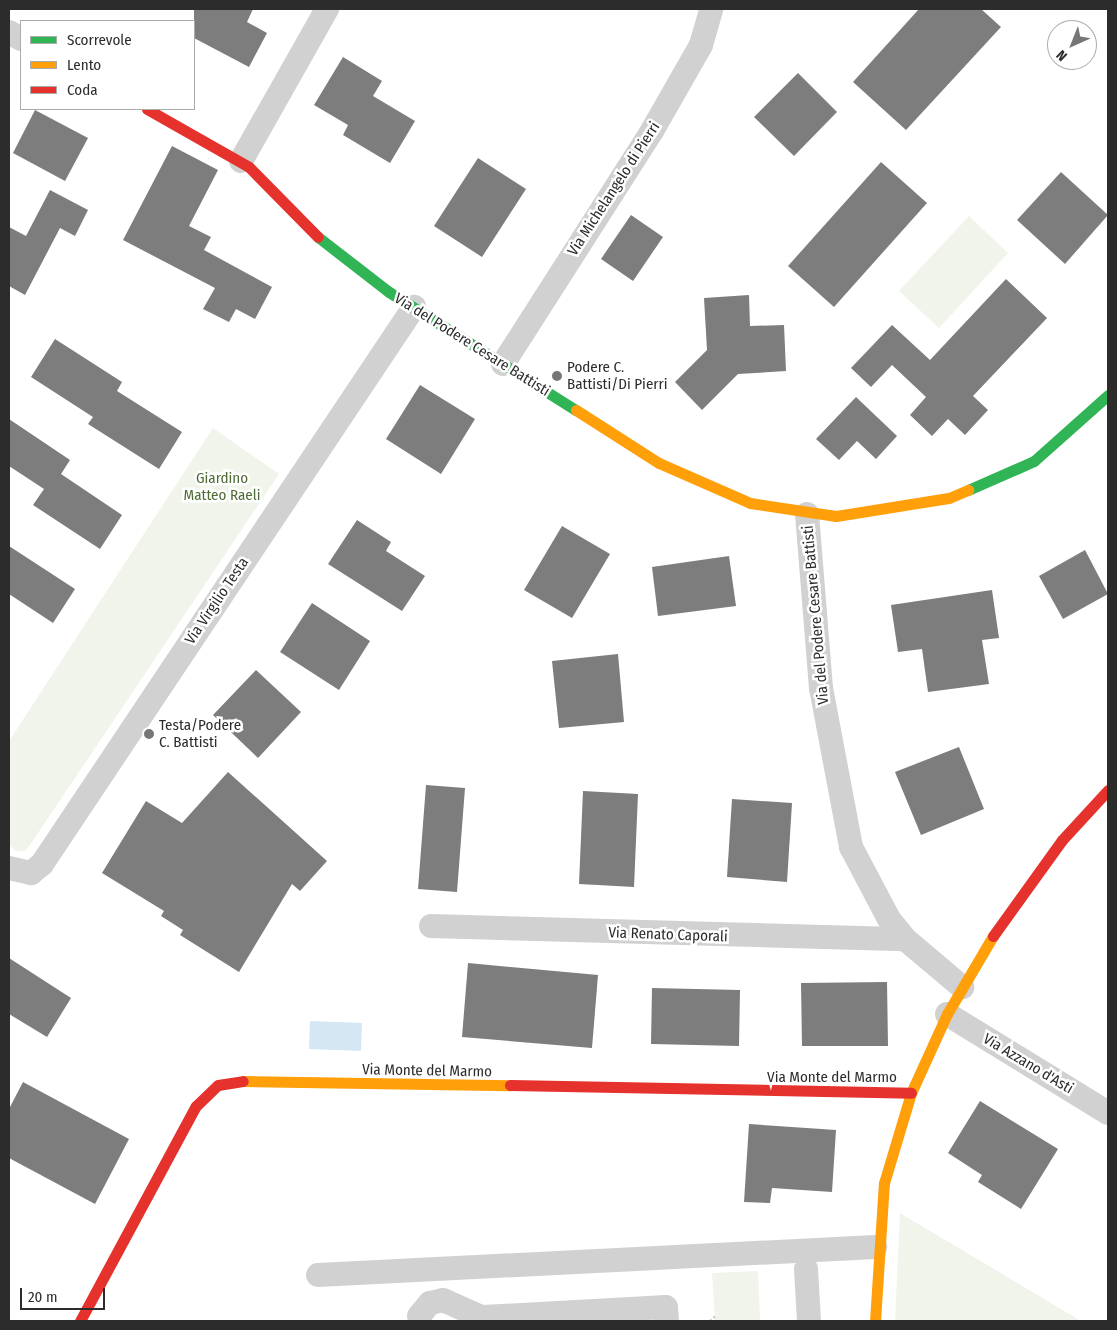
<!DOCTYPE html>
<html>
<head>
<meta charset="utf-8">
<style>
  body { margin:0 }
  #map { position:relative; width:1117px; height:1330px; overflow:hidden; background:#fff; font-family:"Fira Sans Condensed",sans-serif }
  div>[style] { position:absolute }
  .green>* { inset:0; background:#f0f4ea }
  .water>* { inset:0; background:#d4e7f3 }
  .building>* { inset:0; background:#7d7d7d }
  .path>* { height:3px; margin-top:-1.5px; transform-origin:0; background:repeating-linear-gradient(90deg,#d1d1d1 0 2.5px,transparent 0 5px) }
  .street>* { height:24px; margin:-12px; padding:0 12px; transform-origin:12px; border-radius:12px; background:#d1d1d1 }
  .fast>* { height:11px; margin:-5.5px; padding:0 5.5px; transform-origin:5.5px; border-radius:5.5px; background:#30b455 }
  .slow>* { height:11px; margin:-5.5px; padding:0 5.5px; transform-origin:5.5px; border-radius:5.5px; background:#ff9f0a }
  .jam>* { height:11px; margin:-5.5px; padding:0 5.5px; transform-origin:5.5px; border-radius:5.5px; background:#e5322d }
  .dots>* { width:14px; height:14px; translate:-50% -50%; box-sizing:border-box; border:2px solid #fff; border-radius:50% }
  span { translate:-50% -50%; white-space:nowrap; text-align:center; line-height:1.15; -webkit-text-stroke:5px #fff; paint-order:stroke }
  .street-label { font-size:15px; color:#2c2c2c }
  .poi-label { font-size:15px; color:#2c2c2c }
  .left { translate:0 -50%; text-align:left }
  .park-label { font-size:15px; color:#4f6b36 }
  .frame { position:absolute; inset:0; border:10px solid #2c2c2c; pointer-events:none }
  .legend { position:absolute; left:20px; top:20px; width:175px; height:90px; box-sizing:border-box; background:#fff; border:1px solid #ababab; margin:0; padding:6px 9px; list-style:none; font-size:15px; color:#2c2c2c }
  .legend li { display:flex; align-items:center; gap:10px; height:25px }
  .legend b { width:25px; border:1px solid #ababab }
  .north { position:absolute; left:1047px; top:20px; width:50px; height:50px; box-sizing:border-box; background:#fff; border:1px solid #ababab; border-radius:50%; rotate:224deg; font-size:14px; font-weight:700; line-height:20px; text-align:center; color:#2c2c2c }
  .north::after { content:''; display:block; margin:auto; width:18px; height:22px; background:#767676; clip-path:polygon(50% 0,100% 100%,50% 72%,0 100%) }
  .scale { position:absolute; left:20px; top:1288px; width:85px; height:22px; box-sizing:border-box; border:2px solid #2c2c2c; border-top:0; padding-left:6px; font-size:15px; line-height:18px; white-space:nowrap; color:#2c2c2c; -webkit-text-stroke:4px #fff; paint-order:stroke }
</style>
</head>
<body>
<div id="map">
  <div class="green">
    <div style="clip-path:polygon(969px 216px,1008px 253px,939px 328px,899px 291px)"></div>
    <div style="clip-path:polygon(213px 428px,279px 474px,30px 845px,25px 851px,16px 851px,9px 845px,9px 741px)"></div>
    <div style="clip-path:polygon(900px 1213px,1081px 1321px,895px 1321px)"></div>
    <div style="clip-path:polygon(758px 1271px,760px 1321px,715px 1321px,712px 1273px)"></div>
  </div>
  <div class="water">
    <div style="clip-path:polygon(310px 1021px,362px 1023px,361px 1051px,309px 1049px)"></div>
  </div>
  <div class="building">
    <div style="clip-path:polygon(194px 9px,253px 9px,247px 22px,267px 33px,249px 67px,194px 38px)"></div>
    <div style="clip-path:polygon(919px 9px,981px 9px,1001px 27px,906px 130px,853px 82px)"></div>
    <div style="clip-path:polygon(343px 57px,382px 81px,373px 96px,415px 121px,390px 163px,343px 135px,348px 125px,314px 105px)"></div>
    <div style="clip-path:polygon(798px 73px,837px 112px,794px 156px,754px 117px)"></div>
    <div style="clip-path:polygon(35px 110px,88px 138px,65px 181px,13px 153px)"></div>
    <div style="clip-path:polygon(172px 146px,218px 170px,189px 226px,211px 237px,204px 250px,272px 287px,255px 319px,236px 309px,229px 322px,203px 309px,215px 288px,123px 240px)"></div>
    <div style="clip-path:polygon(478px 158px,526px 189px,482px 257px,434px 226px)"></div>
    <div style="clip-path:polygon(881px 162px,927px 203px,834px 307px,788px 266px)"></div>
    <div style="clip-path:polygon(1061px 172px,1108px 215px,1065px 264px,1017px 220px)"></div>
    <div style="clip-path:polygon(50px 190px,88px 210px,75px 236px,60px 228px,25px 295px,9px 286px,9px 227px,26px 236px)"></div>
    <div style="clip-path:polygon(631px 215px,663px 237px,633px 281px,601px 259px)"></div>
    <div style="clip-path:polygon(1006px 279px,1047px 318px,973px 396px,988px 410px,965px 435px,948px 419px,932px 436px,910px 415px,926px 397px,892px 365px,871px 387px,851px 368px,892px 325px,930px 360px)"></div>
    <div style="clip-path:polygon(749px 295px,750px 326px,784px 325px,786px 371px,738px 374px,702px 410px,675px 382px,707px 350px,704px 298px)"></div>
    <div style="clip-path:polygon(55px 339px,122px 382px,117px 391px,182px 432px,159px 469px,88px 424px,93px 417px,31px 377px)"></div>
    <div style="clip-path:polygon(420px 385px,475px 419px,441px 474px,386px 439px)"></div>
    <div style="clip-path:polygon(856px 397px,897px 436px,876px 459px,857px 441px,839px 460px,816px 439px)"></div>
    <div style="clip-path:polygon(9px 419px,70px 460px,61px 474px,122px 515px,100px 549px,33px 505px,44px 489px,9px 466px)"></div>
    <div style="clip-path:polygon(357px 520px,391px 542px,386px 551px,425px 576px,402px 611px,328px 564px)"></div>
    <div style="clip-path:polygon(562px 526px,610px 554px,572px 618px,524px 590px)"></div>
    <div style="clip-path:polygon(9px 546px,75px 589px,53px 623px,9px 594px)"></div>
    <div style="clip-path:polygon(1085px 550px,1108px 594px,1063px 619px,1039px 576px)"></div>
    <div style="clip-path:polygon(729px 556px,736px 606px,658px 616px,652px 567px)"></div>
    <div style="clip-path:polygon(992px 590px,999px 638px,982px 640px,989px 684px,928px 692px,922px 649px,898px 652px,891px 605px)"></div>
    <div style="clip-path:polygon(312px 603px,370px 641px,339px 690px,280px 652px)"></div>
    <div style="clip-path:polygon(618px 654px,624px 722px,559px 728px,552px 661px)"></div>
    <div style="clip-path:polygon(256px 670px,301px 712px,258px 758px,213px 715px)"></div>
    <div style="clip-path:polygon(959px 747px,984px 809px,921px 835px,895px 772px)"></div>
    <div style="clip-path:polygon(228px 772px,327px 861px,300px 891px,292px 884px,239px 972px,180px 935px,183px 930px,161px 916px,164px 911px,102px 873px,146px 801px,182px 823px)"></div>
    <div style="clip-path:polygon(426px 785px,465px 788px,457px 892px,418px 889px)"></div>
    <div style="clip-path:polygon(583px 791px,638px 794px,634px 887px,579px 884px)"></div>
    <div style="clip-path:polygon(732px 799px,792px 803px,787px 882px,727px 877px)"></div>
    <div style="clip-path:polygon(9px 958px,71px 998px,47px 1037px,9px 1014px)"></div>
    <div style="clip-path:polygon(468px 963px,598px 975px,592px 1048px,462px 1037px)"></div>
    <div style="clip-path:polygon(887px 982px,888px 1046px,802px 1046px,801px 983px)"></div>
    <div style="clip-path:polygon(652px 988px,740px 990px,739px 1046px,651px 1044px)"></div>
    <div style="clip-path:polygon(23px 1082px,129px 1139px,95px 1204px,9px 1158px,9px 1109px)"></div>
    <div style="clip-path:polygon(980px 1101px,1058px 1149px,1021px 1209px,978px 1182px,982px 1175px,948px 1153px)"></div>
    <div style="clip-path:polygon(749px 1124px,836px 1130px,832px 1192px,772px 1188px,770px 1203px,744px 1202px)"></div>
  </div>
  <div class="path">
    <div style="left:710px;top:1321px;width:7px;rotate:-45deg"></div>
  </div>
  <div class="street">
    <div style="left:9px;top:32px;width:14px;rotate:30deg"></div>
    <div style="left:241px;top:161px;width:175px;rotate:-60.5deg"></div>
    <div style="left:503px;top:364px;width:277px;rotate:-57.4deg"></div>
    <div style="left:652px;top:131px;width:99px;rotate:-60.3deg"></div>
    <div style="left:701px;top:45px;width:37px;rotate:-74deg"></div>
    <div style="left:807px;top:514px;width:175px;rotate:85.4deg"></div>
    <div style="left:821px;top:688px;width:162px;rotate:79.3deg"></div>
    <div style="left:851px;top:847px;width:81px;rotate:62.2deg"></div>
    <div style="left:889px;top:919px;width:26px;rotate:51deg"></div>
    <div style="left:905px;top:939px;width:75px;rotate:40.1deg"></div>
    <div style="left:9px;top:868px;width:23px;rotate:13deg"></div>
    <div style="left:31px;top:873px;width:14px;rotate:-39deg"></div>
    <div style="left:42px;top:864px;width:670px;rotate:-56.26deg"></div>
    <div style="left:431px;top:926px;width:474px;rotate:1.6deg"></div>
    <div style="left:947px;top:1014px;width:189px;rotate:31.6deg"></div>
    <div style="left:806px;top:1269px;width:52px;rotate:86.7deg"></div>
    <div style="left:318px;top:1275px;width:558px;rotate:-2.88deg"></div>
    <div style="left:419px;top:1316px;width:17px;rotate:-50deg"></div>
    <div style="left:430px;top:1303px;width:13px;rotate:-13deg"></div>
    <div style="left:443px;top:1300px;width:51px;rotate:24.1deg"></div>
    <div style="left:483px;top:1317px;width:183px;rotate:-3.1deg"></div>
    <div style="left:666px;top:1307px;width:14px;rotate:86deg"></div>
  </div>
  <div class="fast">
    <div style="left:318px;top:237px;width:90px;rotate:37.8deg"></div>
    <div style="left:389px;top:292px;width:221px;rotate:32.3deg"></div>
    <div style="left:968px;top:490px;width:72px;rotate:-23.7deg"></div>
    <div style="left:1034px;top:461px;width:99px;rotate:-41.7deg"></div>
  </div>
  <div class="slow">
    <div style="left:576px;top:410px;width:98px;rotate:32.6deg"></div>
    <div style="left:659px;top:463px;width:99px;rotate:23.7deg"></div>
    <div style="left:750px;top:503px;width:87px;rotate:8.6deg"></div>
    <div style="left:836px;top:516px;width:114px;rotate:-9.1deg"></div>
    <div style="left:949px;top:498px;width:21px;rotate:-23deg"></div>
    <div style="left:243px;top:1081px;width:267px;rotate:0.9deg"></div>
    <div style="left:875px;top:1321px;width:138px;rotate:-86.3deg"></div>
    <div style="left:884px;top:1183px;width:94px;rotate:-73.3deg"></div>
    <div style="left:911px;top:1093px;width:87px;rotate:-65.5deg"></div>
    <div style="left:947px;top:1014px;width:91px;rotate:-59.5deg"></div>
  </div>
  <div class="jam">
    <div style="left:147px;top:109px;width:117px;rotate:29.6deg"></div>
    <div style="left:249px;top:167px;width:98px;rotate:45.4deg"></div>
    <div style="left:993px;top:936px;width:118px;rotate:-54.3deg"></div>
    <div style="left:1062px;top:840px;width:68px;rotate:-47.4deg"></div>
    <div style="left:510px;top:1085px;width:401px;rotate:1.1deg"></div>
    <div style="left:80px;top:1321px;width:244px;rotate:-61.7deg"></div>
    <div style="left:196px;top:1106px;width:30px;rotate:-44deg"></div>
    <div style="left:218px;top:1085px;width:25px;rotate:-9deg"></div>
  </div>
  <div class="dots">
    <div style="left:557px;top:376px;background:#767676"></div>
    <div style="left:149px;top:734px;background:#767676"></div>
  </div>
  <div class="street-label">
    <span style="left:614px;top:189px;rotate:-57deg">Via Michelangelo di Pierri</span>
    <span style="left:472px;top:345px;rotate:32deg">Via del Podere Cesare Battisti</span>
    <span style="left:217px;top:601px;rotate:-56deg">Via Virgilio Testa</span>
    <span style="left:816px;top:615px;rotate:-95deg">Via del Podere Cesare Battisti</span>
    <span style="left:668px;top:935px;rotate:2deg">Via Renato Caporali</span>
    <span style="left:1028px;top:1064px;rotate:31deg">Via Azzano d'Asti</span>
    <span style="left:427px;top:1071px;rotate:1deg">Via Monte del Marmo</span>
    <span style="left:832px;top:1078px">Via Monte del Marmo</span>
  </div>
  <div class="poi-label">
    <span class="left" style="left:567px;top:376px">Podere C.<br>Battisti/Di Pierri</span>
    <span class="left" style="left:159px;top:734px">Testa/Podere<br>C. Battisti</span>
  </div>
  <div class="park-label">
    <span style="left:222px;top:487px">Giardino<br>Matteo Raeli</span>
  </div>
  <div class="frame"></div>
  <ul class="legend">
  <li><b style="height:6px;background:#30b455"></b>Scorrevole</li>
  <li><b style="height:6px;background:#ff9f0a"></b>Lento</li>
  <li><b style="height:6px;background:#e5322d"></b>Coda</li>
  </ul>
  <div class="north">N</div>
  <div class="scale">20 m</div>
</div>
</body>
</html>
